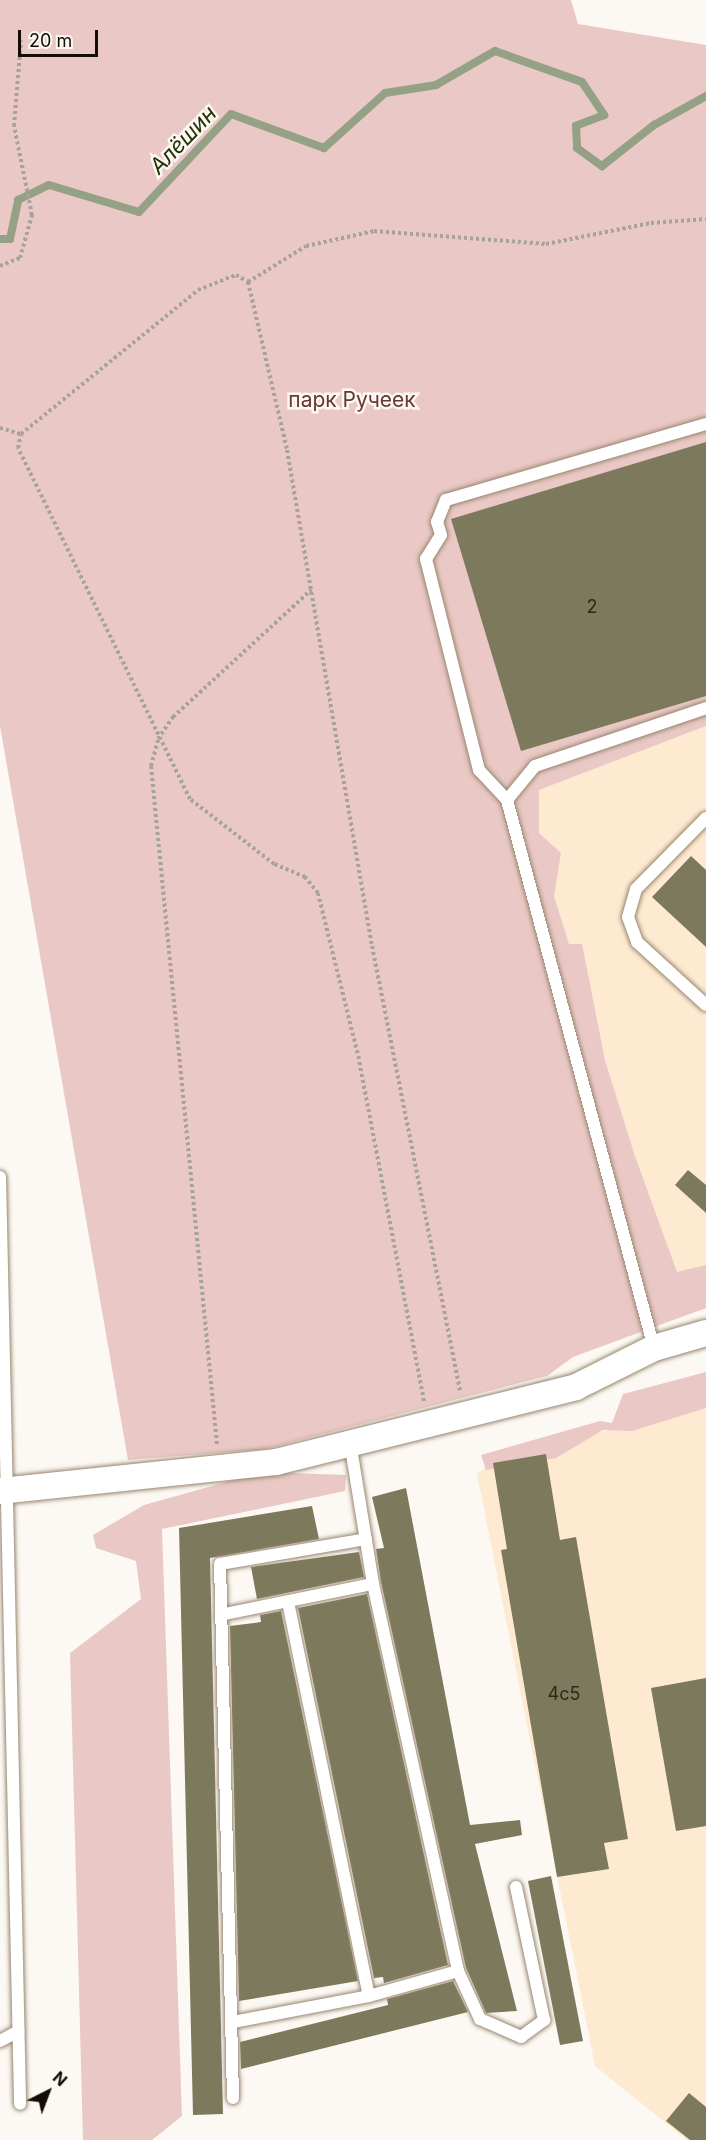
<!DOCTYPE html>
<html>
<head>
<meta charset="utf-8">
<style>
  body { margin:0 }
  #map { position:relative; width:706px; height:2140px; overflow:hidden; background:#fcf8f3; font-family:Inter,sans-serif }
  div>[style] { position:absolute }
  .built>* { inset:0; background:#fdead0 }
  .green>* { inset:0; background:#eac8c5 }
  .stream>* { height:8px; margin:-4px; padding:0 4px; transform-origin:4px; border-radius:4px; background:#95a185 }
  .building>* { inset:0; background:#7d795c }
  .path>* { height:4px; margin-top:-2px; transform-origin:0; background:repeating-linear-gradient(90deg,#a7a29c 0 3px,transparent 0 6px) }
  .roads { filter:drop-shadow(0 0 2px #98866e) drop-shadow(0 0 2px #98866e) }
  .service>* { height:12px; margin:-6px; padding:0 6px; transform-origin:6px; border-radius:6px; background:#fff }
  .minor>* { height:26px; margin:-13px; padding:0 13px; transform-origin:13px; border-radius:13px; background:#fff }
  span { translate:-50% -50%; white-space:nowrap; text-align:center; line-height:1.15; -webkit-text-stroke:5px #fcf8f3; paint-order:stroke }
  .number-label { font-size:18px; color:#2e281b }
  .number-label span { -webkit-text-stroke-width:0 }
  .park-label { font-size:21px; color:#6a3735 }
  .water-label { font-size:22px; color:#233303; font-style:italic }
  .north { position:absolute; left:18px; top:2062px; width:60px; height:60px; -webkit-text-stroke:4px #fcf8f3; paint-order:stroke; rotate:42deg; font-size:16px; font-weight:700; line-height:24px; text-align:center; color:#140d05 }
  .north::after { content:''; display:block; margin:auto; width:21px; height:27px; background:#140d05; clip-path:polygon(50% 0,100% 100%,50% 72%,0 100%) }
  .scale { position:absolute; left:18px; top:30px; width:80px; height:27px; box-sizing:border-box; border:3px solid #140d05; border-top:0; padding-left:8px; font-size:18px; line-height:21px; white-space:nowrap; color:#140d05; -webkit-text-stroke:4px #fcf8f3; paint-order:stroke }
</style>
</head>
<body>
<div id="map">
  <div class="built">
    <div style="clip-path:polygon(706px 726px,706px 1309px,691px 1313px,635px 1156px,523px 796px)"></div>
    <div style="clip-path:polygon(706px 1404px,706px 2140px,687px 2140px,595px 2066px,477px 1474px,493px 1461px)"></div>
  </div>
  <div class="green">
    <div style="clip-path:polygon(0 0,571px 0,578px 24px,706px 45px,706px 726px,539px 790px,539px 833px,561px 853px,554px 896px,569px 944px,582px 944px,605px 1060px,635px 1156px,677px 1272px,706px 1265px,706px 1308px,573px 1357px,547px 1376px,265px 1449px,128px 1460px,0 726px)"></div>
    <div style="clip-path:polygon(706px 1372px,706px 1408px,632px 1431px,603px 1430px,556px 1458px,486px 1470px,481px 1455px,600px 1421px,612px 1423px,623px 1394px)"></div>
    <div style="clip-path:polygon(262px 1472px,346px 1475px,345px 1491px,162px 1529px,182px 2116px,152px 2140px,83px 2140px,70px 1653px,141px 1599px,136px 1561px,96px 1548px,93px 1535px,144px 1505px)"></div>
  </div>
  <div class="stream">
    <div style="left:0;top:239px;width:10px"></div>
    <div style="left:10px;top:239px;width:40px;rotate:-78deg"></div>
    <div style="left:18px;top:200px;width:34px;rotate:-26deg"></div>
    <div style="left:49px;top:185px;width:94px;rotate:16.7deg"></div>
    <div style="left:139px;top:212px;width:134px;rotate:-46.8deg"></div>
    <div style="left:231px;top:114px;width:99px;rotate:20.1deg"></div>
    <div style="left:324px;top:148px;width:82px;rotate:-42deg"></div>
    <div style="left:385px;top:93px;width:52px;rotate:-8.9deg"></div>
    <div style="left:436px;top:85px;width:68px;rotate:-30deg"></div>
    <div style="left:495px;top:51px;width:92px;rotate:19.6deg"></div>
    <div style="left:582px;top:82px;width:40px;rotate:56deg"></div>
    <div style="left:604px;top:115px;width:30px;rotate:159deg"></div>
    <div style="left:576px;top:126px;width:22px;rotate:87deg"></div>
    <div style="left:577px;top:148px;width:31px;rotate:36deg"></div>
    <div style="left:602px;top:166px;width:66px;rotate:-38.3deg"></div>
    <div style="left:654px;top:125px;width:60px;rotate:-29.1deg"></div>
  </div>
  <div class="building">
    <div style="clip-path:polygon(706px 442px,706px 696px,521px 751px,451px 519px)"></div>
    <div style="clip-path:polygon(691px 856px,706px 870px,706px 947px,652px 897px)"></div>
    <div style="clip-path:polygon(688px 1170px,706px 1185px,706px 1213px,675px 1185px)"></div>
    <div style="clip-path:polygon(546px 1454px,560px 1540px,576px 1537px,628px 1839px,604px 1843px,609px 1869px,557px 1877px,501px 1550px,507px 1549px,493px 1463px)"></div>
    <div style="clip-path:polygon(406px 1488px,470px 1825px,520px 1820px,522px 1835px,475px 1844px,517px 2011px,486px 2013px,466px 1968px,381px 1582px,376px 1549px,384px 1548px,372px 1497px)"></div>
    <div style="clip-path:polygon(312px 1506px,319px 1539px,210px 1558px,223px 2114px,193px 2115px,179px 1528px)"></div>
    <div style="clip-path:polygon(359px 1552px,364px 1577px,257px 1599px,251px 1567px)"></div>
    <div style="clip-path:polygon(367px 1594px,448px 1965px,384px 1983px,383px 1977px,374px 1978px,298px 1608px)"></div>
    <div style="clip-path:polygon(281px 1611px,358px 1981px,239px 2001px,230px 1626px,261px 1622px,260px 1615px)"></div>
    <div style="clip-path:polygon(706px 1678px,706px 1826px,676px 1831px,651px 1688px)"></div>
    <div style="clip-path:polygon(551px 1876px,583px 2041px,560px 2045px,528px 1881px)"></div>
    <div style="clip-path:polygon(453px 1981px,468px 2012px,241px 2069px,240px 2042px,388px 2005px,387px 1999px)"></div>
    <div style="clip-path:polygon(689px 2093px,706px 2107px,706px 2140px,690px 2140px,666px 2121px)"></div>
  </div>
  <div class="path">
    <div style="left:0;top:266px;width:22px;rotate:-22deg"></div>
    <div style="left:20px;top:258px;width:45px;rotate:-74.4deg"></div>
    <div style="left:32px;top:215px;width:91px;rotate:-101.4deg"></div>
    <div style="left:14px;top:126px;width:86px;rotate:-85.3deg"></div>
    <div style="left:248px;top:282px;width:68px;rotate:-31.8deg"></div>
    <div style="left:306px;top:246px;width:70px;rotate:-12.4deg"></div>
    <div style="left:374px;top:231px;width:172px;rotate:4.3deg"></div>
    <div style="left:546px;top:244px;width:107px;rotate:-11.3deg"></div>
    <div style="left:651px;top:223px;width:55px;rotate:-4.2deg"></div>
    <div style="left:0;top:428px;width:22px;rotate:16deg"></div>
    <div style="left:424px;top:1401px;width:348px;rotate:-100.8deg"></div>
    <div style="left:359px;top:1059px;width:171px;rotate:-103.9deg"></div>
    <div style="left:318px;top:893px;width:21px;rotate:-129deg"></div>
    <div style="left:305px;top:877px;width:34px;rotate:-157deg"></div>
    <div style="left:274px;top:864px;width:106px;rotate:-142.3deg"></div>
    <div style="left:190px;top:799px;width:391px;rotate:-116.1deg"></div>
    <div style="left:18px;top:448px;width:14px;rotate:-78deg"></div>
    <div style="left:21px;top:434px;width:228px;rotate:-39.1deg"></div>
    <div style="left:198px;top:290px;width:41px;rotate:-21.5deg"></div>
    <div style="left:236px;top:275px;width:14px;rotate:30deg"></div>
    <div style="left:248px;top:282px;width:172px;rotate:76.9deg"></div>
    <div style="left:287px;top:450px;width:503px;rotate:80.28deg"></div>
    <div style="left:372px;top:946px;width:454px;rotate:78.8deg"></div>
    <div style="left:217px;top:1444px;width:681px;rotate:-95.56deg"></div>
    <div style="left:151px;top:766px;width:28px;rotate:-75deg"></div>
    <div style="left:158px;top:739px;width:27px;rotate:-56deg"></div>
    <div style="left:173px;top:717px;width:188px;rotate:-42.6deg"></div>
  </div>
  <div class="roads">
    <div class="service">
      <div style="left:507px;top:800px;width:44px;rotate:-50.5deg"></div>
      <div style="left:535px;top:766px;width:181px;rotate:-18.7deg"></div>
      <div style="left:706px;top:818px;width:100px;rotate:134.6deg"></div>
      <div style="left:636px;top:889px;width:29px;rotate:106deg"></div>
      <div style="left:628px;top:917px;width:27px;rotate:70deg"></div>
      <div style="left:637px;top:942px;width:93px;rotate:42.4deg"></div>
      <div style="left:0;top:1177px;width:927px;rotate:88.76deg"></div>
      <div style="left:654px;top:1348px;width:567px;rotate:-105.02deg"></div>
      <div style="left:507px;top:800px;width:41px;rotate:-133deg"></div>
      <div style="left:479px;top:770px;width:218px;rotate:-104.1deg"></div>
      <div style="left:426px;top:559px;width:28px;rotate:-58deg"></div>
      <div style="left:441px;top:535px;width:14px;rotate:-107deg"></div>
      <div style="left:437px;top:522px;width:24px;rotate:-68deg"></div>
      <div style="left:446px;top:500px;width:271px;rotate:-16.3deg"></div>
      <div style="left:350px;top:1442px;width:144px;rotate:80.8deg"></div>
      <div style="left:373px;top:1584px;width:396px;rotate:77.6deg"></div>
      <div style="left:458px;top:1971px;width:53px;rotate:65.4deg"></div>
      <div style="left:480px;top:2019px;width:45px;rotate:23.7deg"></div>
      <div style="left:521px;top:2037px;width:29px;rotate:-36deg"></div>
      <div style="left:544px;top:2020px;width:136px;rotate:-101.9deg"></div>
      <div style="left:288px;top:1602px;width:402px;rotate:78.4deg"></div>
      <div style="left:225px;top:1614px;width:151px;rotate:-11.5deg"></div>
      <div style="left:233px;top:2022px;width:138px;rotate:-10.8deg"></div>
      <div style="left:369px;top:1996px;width:92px;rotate:-15.7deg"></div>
      <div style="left:0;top:2041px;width:21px;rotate:-28deg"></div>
      <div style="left:233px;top:2098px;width:534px;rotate:-91.39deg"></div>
      <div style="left:220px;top:1564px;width:148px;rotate:-9.7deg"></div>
    </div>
    <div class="minor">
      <div style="left:0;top:1491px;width:278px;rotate:-6deg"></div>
      <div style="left:276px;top:1462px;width:309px;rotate:-14deg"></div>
      <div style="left:576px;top:1387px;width:87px;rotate:-26.6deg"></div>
      <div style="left:654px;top:1348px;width:54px;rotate:-16.1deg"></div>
    </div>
  </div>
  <div class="number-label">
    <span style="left:592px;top:607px">2</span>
    <span style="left:564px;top:1694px">4с5</span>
  </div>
  <div class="park-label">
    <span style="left:352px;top:400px">парк Ручеек</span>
  </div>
  <div class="water-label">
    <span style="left:183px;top:140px;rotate:-46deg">Алёшин</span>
  </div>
  <div class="north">N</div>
  <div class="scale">20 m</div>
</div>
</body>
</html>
